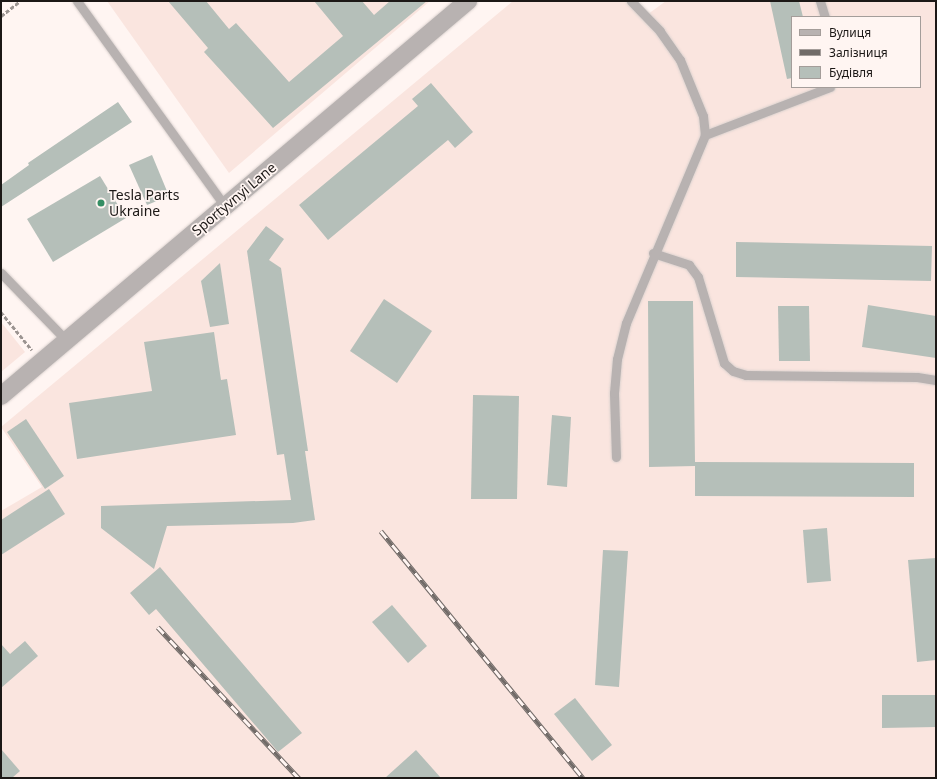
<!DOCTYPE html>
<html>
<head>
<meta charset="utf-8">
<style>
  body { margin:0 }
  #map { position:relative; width:937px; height:779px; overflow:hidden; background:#fff5f2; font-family:"Noto Sans",sans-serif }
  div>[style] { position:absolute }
  .built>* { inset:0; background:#fae5df }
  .building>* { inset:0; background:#b5bfb9 }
  .path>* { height:2.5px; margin-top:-1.25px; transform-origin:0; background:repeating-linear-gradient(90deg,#9b9491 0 4px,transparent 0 6px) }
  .roads { filter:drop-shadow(0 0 1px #dbd2cf) drop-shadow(0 0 1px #dbd2cf) }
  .service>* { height:9px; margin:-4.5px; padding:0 4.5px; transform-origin:4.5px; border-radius:4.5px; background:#b8b2b1 }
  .minor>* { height:18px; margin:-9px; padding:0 9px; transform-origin:9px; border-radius:9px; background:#b8b2b1 }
  .rail>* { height:4.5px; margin-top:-2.25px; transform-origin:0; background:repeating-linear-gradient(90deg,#fff5f2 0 9px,#716b68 0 18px); box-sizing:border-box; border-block:1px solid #716b68 }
  .dots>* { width:11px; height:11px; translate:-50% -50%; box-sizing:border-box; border:2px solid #fff5f2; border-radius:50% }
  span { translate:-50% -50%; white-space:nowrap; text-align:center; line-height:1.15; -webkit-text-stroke:3.5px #fff5f2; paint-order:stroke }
  .poi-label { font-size:14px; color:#1c1816 }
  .left { translate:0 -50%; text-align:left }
  .street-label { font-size:14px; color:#1c1816 }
  .frame { position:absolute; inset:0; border:2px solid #1c1816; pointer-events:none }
  .legend { position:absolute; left:791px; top:16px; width:130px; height:72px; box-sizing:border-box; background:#fff5f2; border:1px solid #a49d9a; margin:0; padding:5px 7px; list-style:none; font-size:12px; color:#1c1816 }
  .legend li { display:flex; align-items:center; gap:8px; height:20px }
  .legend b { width:20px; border:1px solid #a49d9a }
</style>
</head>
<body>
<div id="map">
  <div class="built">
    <div style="clip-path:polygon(107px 1px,430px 1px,229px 173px)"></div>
    <div style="clip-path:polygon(evenodd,513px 1px,628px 1px,644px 17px,666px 1px,936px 1px,936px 778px,1px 778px,1px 511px,42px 487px,1px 427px,513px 1px,792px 17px,920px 17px,920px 87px,792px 87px,792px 17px)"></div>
    <div style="clip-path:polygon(1px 322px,25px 352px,1px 372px)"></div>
  </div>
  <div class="building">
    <div style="clip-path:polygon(168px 1px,206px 1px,229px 29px,236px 23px,289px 82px,343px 36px,314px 1px,362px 1px,374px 15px,390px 1px,427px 1px,273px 128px,204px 52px,208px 48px)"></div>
    <div style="clip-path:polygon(770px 1px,799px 1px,803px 17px,792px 17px,792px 78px,787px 79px)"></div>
    <div style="clip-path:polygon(431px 83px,473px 132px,455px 148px,448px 140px,328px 240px,299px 205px,418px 106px,412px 99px)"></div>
    <div style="clip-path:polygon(118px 102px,132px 122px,1px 207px,1px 185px,29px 165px,28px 163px)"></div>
    <div style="clip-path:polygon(152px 155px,169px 196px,147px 205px,129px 165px)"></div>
    <div style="clip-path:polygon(100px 176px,126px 218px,53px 262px,27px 219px)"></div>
    <div style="clip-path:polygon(266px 226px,284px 239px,269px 260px,281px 268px,308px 451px,305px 451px,315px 520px,293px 523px,167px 526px,154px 569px,101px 528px,101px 506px,291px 500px,284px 454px,277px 455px,247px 251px)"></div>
    <div style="clip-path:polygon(736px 242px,932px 246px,931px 281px,736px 277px)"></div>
    <div style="clip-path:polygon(220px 263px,229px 324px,210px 327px,201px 281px)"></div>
    <div style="clip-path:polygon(384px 299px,432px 331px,397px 383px,350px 351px)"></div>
    <div style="clip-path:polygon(648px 301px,693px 301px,695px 462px,914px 463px,914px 497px,695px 496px,695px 466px,649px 467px)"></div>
    <div style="clip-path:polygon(868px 305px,936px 316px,936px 358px,862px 347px)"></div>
    <div style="clip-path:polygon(778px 306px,809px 306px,810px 361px,779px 361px)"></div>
    <div style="clip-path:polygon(214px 332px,221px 380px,227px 379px,236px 435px,77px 459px,69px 403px,152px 391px,144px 342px)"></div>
    <div style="clip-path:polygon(473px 395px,519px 396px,517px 499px,471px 499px)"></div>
    <div style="clip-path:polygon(552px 415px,571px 417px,567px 487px,547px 485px)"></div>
    <div style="clip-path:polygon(26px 419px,64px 476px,45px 489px,7px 432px)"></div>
    <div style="clip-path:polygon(49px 489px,65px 514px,1px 555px,1px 520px)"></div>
    <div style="clip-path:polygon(827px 528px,831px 581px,807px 583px,803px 530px)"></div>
    <div style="clip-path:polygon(603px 550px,628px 551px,619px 687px,595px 685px)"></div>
    <div style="clip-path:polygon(936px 558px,936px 660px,917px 662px,908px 560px)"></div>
    <div style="clip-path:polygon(160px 567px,302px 733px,278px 752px,156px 609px,149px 615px,130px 593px)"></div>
    <div style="clip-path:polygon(392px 605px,427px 646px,408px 663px,372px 622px)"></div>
    <div style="clip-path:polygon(25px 641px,38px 656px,1px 688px,1px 644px,10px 654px)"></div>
    <div style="clip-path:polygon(882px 695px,936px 695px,936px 727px,882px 728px)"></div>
    <div style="clip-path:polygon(575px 698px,612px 745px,592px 761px,554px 714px)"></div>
    <div style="clip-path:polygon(1px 749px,20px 771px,12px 778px,1px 778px)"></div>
    <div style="clip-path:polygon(416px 750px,441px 778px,385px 778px)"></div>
  </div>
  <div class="path">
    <div style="left:1px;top:16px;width:24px;rotate:-38deg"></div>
    <div style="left:1px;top:312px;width:49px;rotate:50.8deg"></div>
  </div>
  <div class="roads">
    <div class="service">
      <div style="left:77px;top:1px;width:253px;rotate:54.2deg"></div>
      <div style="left:820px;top:1px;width:17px;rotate:73deg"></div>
      <div style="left:705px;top:135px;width:134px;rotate:-21deg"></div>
      <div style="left:653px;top:253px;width:38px;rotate:18deg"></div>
      <div style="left:689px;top:265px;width:15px;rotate:53deg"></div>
      <div style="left:698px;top:277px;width:90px;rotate:73.2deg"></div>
      <div style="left:724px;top:363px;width:12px;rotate:42deg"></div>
      <div style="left:733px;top:371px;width:14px;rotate:17deg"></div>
      <div style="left:746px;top:375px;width:171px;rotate:0.7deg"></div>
      <div style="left:917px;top:377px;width:19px;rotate:9deg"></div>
      <div style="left:1px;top:273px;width:95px;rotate:45.9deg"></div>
      <div style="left:616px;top:457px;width:64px;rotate:-91.8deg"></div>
      <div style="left:614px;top:393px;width:34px;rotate:-85deg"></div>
      <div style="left:617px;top:359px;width:37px;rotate:-76deg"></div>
      <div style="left:626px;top:323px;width:204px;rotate:-67.2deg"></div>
      <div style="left:705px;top:135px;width:19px;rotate:-96deg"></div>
      <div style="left:703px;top:116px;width:61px;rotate:-112.3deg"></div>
      <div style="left:680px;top:60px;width:35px;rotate:-125deg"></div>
      <div style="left:660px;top:31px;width:42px;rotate:-134deg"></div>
    </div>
    <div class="minor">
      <div style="left:1px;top:396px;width:612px;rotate:-40.23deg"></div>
    </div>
  </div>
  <div class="rail">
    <div style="left:381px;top:531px;width:319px;rotate:50.7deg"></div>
    <div style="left:158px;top:627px;width:207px;rotate:47deg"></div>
  </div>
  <div class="dots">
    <div style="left:101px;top:203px;background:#358e64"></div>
  </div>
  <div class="poi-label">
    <span class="left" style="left:109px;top:203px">Tesla Parts<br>Ukraine</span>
  </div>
  <div class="street-label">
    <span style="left:234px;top:199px;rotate:-40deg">Sportyvnyi Lane</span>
  </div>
  <div class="frame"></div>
  <ul class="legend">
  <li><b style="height:5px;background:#b8b2b1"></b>Вулиця</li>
  <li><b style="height:5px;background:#716b68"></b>Залізниця</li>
  <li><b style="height:11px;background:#b5bfb9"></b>Будівля</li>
  </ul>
</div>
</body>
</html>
